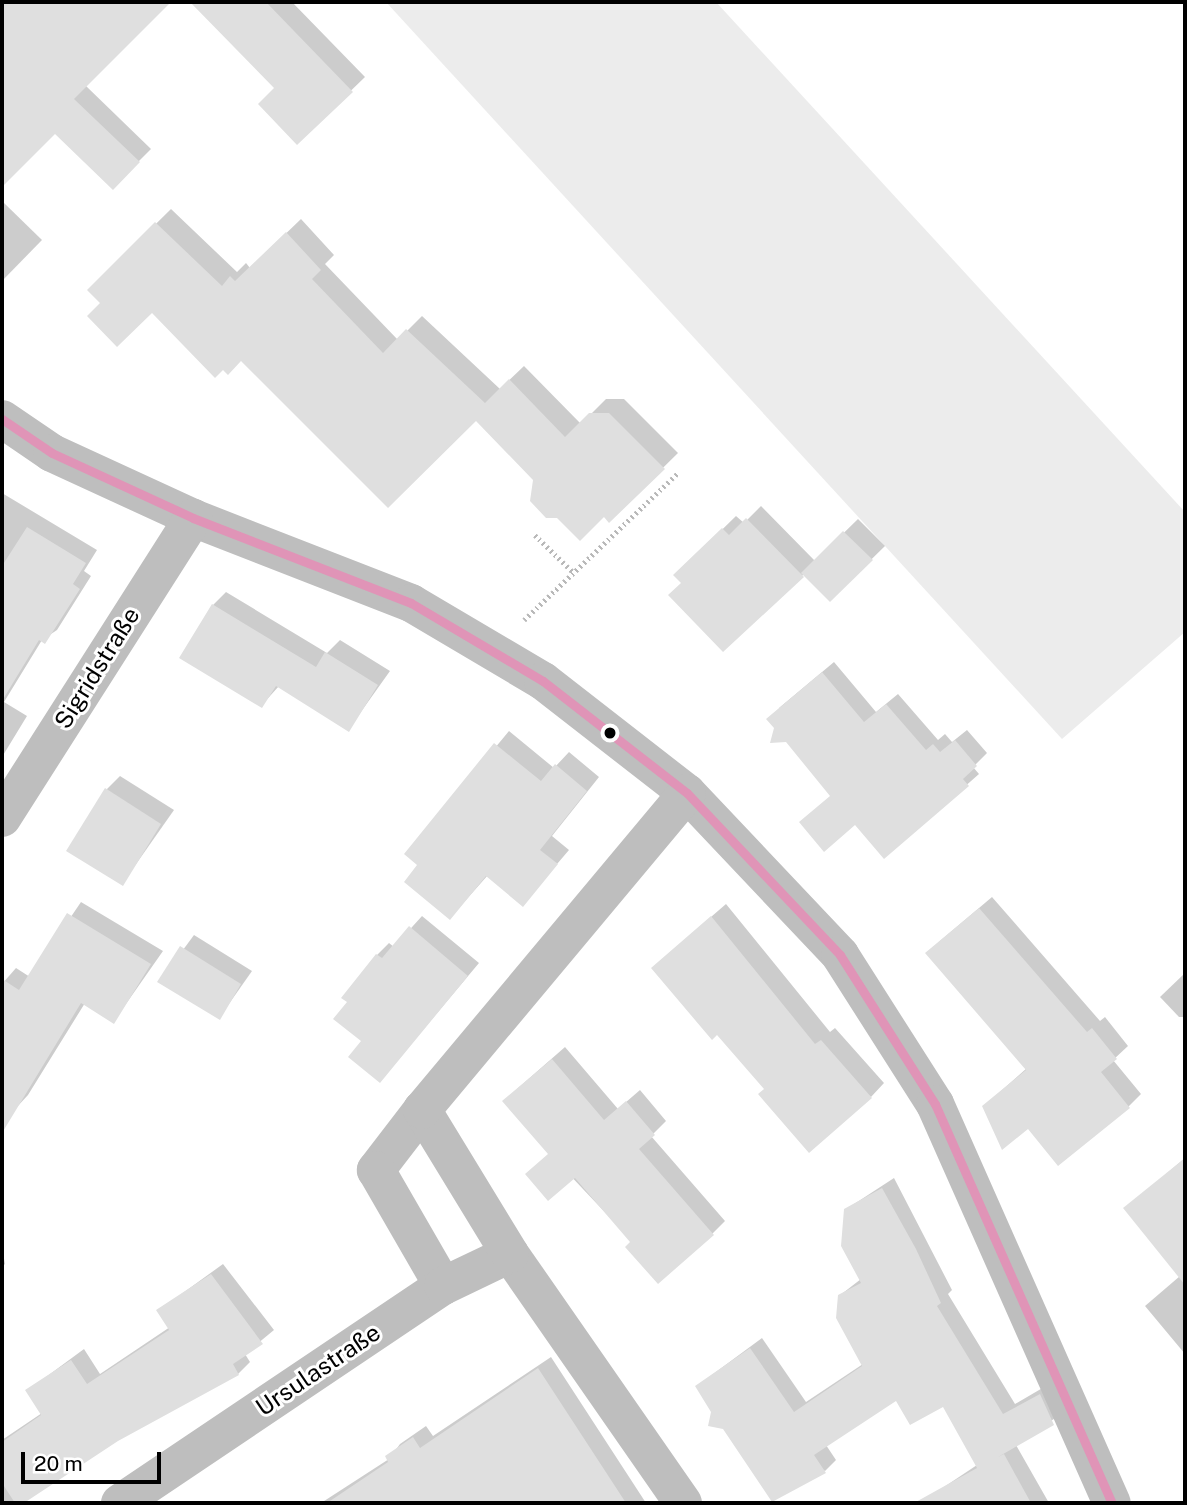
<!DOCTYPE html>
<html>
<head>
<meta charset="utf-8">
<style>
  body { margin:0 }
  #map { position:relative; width:1187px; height:1505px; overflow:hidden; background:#fff; font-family:"Public Sans",sans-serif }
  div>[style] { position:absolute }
  .green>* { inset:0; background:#ececec }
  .shadow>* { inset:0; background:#0003 }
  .building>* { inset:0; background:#dfdfdf }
  .path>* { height:4.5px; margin-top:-2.25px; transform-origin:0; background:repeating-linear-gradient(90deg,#b9b9b9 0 2px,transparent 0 5.5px) }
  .street>* { height:38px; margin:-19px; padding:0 19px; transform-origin:19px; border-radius:19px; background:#bebebe }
  .bus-1>* { height:9px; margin:-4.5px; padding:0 4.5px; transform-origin:4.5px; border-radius:4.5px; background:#e094b7 }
  .dots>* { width:19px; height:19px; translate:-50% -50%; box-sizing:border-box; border:4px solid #fff; border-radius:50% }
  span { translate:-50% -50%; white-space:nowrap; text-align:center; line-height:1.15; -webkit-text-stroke:6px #fff; paint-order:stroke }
  .street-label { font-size:24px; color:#000 }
  .frame { position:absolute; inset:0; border:4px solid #000; pointer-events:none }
  .scale { position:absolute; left:21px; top:1452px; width:140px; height:32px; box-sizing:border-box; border:4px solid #000; border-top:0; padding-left:9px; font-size:21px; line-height:24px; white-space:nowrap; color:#000; -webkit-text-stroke:5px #fff; paint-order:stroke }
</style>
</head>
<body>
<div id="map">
  <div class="green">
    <div style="clip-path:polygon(386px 2px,716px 2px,1185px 512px,1185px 632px,1062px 739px)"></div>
  </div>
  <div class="shadow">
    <div style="clip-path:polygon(32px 2px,168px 2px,85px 85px,151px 149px,113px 187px,55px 131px,2px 185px,2px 50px,40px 10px)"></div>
    <div style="clip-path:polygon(192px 2px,292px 2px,365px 77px,297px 143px,276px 88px)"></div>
    <div style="clip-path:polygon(2px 201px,42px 240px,2px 281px)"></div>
    <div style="clip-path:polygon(171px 209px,237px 272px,246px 263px,250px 268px,301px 219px,334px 255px,325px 264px,398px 340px,422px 316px,500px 389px,524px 366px,581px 424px,606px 399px,624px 399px,678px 453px,610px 520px,535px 479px,476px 418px,241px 359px,152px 310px,103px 303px,89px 290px)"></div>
    <div style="clip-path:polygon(2px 493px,97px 550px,84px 571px,91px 576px,57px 630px,42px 640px,4px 702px,27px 716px,2px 757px)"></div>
    <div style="clip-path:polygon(761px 506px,815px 561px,858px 519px,885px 546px,830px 600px,804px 574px,723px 649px,683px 583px,689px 562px,736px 516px,744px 523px)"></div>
    <div style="clip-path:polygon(226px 592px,327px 653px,340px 640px,390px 671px,348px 730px,279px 686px,261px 706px,213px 605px)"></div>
    <div style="clip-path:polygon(834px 662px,876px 712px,898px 694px,938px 740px,945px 734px,952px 742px,967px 730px,987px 753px,973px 767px,979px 774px,885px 857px,832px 795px,779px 708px)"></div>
    <div style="clip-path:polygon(509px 731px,554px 768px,569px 752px,599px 777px,552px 836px,569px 850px,523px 904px,488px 875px,450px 918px,420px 865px,407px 854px)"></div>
    <div style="clip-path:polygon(120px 776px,174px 810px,122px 884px,107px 789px)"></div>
    <div style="clip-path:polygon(992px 897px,1100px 1021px,1105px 1017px,1128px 1046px,1113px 1060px,1141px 1094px,1128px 1107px,1028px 1126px,984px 1106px,1027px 1068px,940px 941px)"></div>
    <div style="clip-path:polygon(81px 902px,163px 951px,114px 1021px,85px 1003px,28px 1095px,16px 1108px,2px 1099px,2px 984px,16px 968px,30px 977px)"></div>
    <div style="clip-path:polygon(726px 904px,830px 1032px,835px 1028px,884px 1083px,871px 1097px,667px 955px)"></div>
    <div style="clip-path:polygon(422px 916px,479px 963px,380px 1081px,349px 1002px,377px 955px,389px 943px,394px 947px)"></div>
    <div style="clip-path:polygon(194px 935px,252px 971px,219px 1018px,160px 981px)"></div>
    <div style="clip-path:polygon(1185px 973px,1185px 1017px,1179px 1017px,1160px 997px)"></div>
    <div style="clip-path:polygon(565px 1047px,618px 1109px,640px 1090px,666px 1121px,651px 1136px,725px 1221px,712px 1234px,633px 1242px,549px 1153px,517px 1089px)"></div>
    <div style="clip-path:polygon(1185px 1158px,1185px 1354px,1145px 1306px,1180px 1276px,1126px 1208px)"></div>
    <div style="clip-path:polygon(894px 1178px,952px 1290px,948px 1294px,1015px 1404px,1051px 1383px,1064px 1412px,1016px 1445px,1049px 1503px,941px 1503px,935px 1493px,977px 1465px,944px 1404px,897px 1398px,826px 1445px,836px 1460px,825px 1471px,713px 1411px,697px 1386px,762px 1338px,806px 1402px,863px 1364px,839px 1296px,861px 1279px,845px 1210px)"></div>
    <div style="clip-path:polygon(2px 1248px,5px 1264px,2px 1267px)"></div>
    <div style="clip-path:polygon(223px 1264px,274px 1330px,245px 1354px,250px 1362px,238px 1374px,117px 1439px,23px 1503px,2px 1503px,2px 1440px,42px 1413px,27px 1391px,84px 1349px,100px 1374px,170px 1327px,158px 1311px)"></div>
    <div style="clip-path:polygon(551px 1357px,646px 1503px,551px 1503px,536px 1482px,504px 1503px,458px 1503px,454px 1496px,443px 1503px,321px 1503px,389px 1459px,400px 1444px,426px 1426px,433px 1436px)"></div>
  </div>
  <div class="building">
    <div style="clip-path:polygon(2px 2px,171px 2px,74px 99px,140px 162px,113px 190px,55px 134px,2px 187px)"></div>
    <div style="clip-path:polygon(190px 2px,266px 2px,353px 92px,297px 145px,258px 104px,274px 88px)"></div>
    <div style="clip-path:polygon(155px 222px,222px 286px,230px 276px,235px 281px,286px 232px,321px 270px,312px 279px,383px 353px,406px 329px,485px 403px,509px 379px,565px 437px,589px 413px,609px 413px,665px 469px,609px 523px,604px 517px,580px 541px,557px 518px,546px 518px,530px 501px,533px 480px,476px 421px,388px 508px,241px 361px,228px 375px,223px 370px,215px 378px,152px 313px,117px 347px,87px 316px,100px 303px,87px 290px)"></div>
    <div style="clip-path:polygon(746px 518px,804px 577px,723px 652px,668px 595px,681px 583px,673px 575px,722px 528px,729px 535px)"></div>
    <div style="clip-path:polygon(27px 527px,86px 563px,73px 584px,80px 589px,45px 644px,39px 640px,2px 701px,2px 566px)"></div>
    <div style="clip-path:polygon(843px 531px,873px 560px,830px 602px,801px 573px)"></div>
    <div style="clip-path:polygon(212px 604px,316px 667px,325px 652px,378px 685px,349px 732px,276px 686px,262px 708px,179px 658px)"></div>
    <div style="clip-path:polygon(822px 672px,864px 722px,886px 704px,926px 750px,933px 744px,940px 752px,955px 740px,977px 766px,963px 779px,969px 786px,884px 859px,855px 825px,824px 852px,799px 822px,830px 796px,786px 742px,770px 743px,774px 728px,766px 719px)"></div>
    <div style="clip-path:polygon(494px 743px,541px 781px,555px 764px,587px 791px,540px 850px,558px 864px,523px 907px,486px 876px,450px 920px,404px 882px,417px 865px,404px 854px)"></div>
    <div style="clip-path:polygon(105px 788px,161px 824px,123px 886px,66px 851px)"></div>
    <div style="clip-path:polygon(979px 908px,1087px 1032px,1092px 1028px,1117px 1059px,1101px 1072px,1130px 1108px,1058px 1166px,1028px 1129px,1002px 1150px,982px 1106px,1026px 1070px,925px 953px)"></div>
    <div style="clip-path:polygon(67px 913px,151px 964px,114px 1024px,81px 1003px,2px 1133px,2px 979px,19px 990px)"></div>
    <div style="clip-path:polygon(711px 916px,815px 1044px,821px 1040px,872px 1098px,809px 1153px,758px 1094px,764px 1089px,717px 1035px,712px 1040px,651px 968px)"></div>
    <div style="clip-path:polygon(409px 926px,468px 976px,380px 1083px,348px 1057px,361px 1041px,333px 1019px,347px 1002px,341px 998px,376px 954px,382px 958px)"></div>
    <div style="clip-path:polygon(180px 946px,241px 984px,220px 1020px,157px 982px)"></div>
    <div style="clip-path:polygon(552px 1059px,604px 1120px,626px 1101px,655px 1135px,639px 1149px,714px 1235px,658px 1284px,625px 1247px,630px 1242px,575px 1178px,548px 1201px,525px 1174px,548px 1154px,502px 1101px)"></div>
    <div style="clip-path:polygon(1185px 1158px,1185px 1285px,1123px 1208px)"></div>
    <div style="clip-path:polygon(882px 1188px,916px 1249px,941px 1303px,937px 1306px,1003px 1414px,1040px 1394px,1054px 1425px,998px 1457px,1004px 1454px,1031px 1503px,914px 1503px,977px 1468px,943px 1407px,910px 1425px,896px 1401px,814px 1455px,826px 1473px,772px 1502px,723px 1429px,708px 1426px,711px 1412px,695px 1386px,750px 1348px,794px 1412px,862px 1366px,836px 1318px,838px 1295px,861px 1283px,841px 1246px,844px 1209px)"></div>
    <div style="clip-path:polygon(211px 1274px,263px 1344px,233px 1364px,239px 1375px,118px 1441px,24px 1503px,15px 1503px,2px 1483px,2px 1442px,41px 1415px,25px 1390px,71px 1360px,87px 1384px,169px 1330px,156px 1310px)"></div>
    <div style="clip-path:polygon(538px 1368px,626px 1503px,327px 1503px,388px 1462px,385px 1456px,413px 1437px,420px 1448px)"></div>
  </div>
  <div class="path">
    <div style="left:535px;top:535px;width:53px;rotate:44.2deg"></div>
    <div style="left:524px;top:620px;width:213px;rotate:-43.7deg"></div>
  </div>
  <div class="street">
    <div style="left:2px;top:419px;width:60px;rotate:34.2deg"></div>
    <div style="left:52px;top:453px;width:155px;rotate:24.7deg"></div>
    <div style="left:193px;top:518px;width:234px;rotate:21.3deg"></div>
    <div style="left:411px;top:603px;width:153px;rotate:30.6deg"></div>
    <div style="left:543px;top:681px;width:182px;rotate:37.9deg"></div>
    <div style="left:687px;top:793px;width:223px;rotate:46.6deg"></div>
    <div style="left:840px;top:955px;width:177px;rotate:57.5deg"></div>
    <div style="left:935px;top:1104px;width:436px;rotate:66.1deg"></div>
    <div style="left:2px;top:818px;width:356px;rotate:-57.5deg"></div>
    <div style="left:422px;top:1110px;width:76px;rotate:127.5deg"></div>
    <div style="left:376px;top:1170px;width:134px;rotate:60deg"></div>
    <div style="left:510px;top:1254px;width:303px;rotate:55.2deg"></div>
    <div style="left:120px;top:1503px;width:389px;rotate:-33.9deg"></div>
    <div style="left:443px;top:1286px;width:74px;rotate:-25.5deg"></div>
    <div style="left:510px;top:1254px;width:169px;rotate:-121.4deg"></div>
    <div style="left:422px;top:1110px;width:413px;rotate:-50.1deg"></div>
  </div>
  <div class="bus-1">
    <div style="left:2px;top:419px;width:60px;rotate:34.2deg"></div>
    <div style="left:52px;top:453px;width:155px;rotate:24.7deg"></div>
    <div style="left:193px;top:518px;width:234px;rotate:21.3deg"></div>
    <div style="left:411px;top:603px;width:153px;rotate:30.6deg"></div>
    <div style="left:543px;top:681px;width:182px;rotate:37.9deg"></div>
    <div style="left:687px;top:793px;width:223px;rotate:46.6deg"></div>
    <div style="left:840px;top:955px;width:177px;rotate:57.5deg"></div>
    <div style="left:935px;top:1104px;width:436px;rotate:66.1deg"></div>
  </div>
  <div class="dots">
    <div style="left:610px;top:733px;background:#000"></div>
  </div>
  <div class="street-label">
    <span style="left:97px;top:668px;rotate:-58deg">Sigridstraße</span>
    <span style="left:318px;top:1370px;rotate:-34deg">Ursulastraße</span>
  </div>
  <div class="frame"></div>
  <div class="scale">20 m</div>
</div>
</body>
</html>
